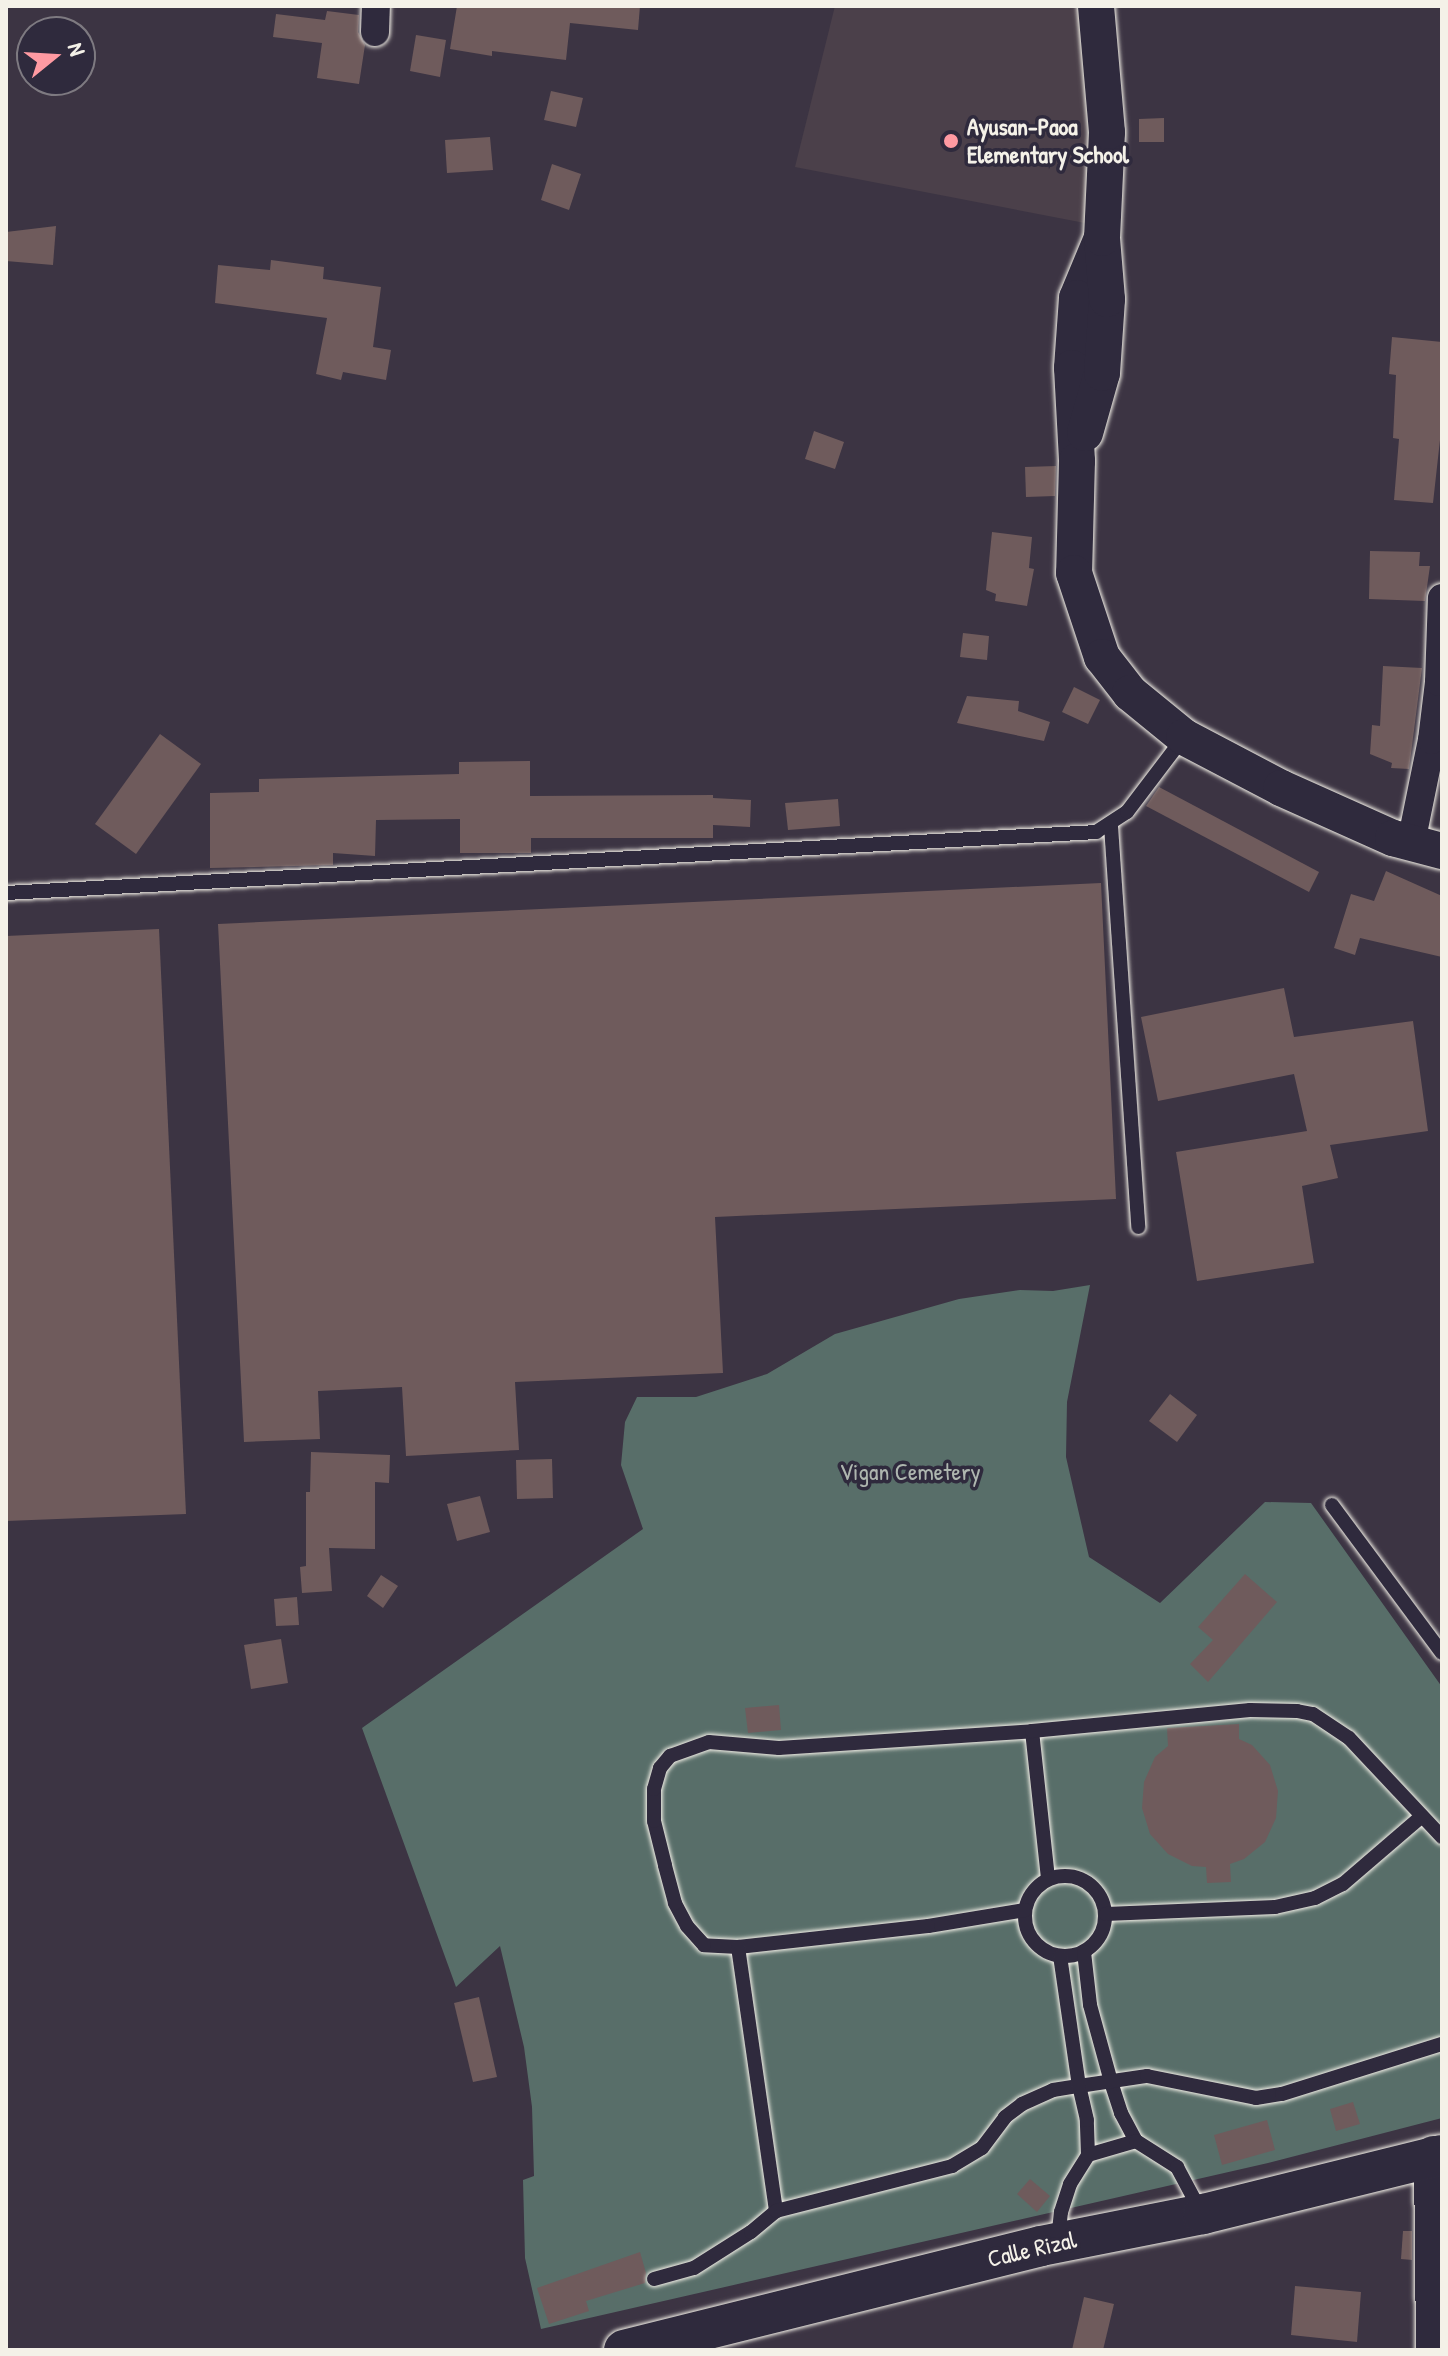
<!DOCTYPE html>
<html>
<head>
<meta charset="utf-8">
<style>
  body { margin:0 }
  #map { position:relative; width:1448px; height:2356px; overflow:hidden; background:#3c3443; font-family:"Patrick Hand",sans-serif }
  div>[style] { position:absolute }
  .built>* { inset:0; background:#4b404a }
  .green>* { inset:0; background:#586e69 }
  .building>* { inset:0; background:#6f5b5c }
  .roads { filter:drop-shadow(0 0 2px #f4f1e8) drop-shadow(0 0 2px #f4f1e8) }
  .service>* { height:14px; margin:-7px; padding:0 7px; transform-origin:7px; border-radius:7px; background:#2f2a3d }
  .service>.ring { margin:-7px; padding:0; box-sizing:content-box; background:none; border:14px solid #2f2a3d; border-radius:50% }
  .minor>* { height:28px; margin:-14px; padding:0 14px; transform-origin:14px; border-radius:14px; background:#2f2a3d }
  .tertiary>* { height:36px; margin:-18px; padding:0 18px; transform-origin:18px; border-radius:18px; background:#2f2a3d }
  .secondary>* { height:40px; margin:-20px; padding:0 20px; transform-origin:20px; border-radius:20px; background:#2f2a3d }
  .dots>* { width:22px; height:22px; translate:-50% -50%; box-sizing:border-box; border:4px solid #2f2a3d; border-radius:50% }
  span { translate:-50% -50%; white-space:nowrap; text-align:center; line-height:1.15; -webkit-text-stroke:7px #2f2a3d; paint-order:stroke }
  .poi-label { font-size:24px; color:#f4f1e8; font-weight:700 }
  .left { translate:0 -50%; text-align:left }
  .park-label { font-size:24px; color:#aeb6af }
  .street-label { font-size:24px; color:#f4f1e8 }
  .frame { position:absolute; inset:0; border:8px solid #f4f1e8; pointer-events:none }
  .north { position:absolute; left:16px; top:16px; width:80px; height:80px; box-sizing:border-box; background:#2f2a3d; border:2px solid #7e7a81; border-radius:50%; rotate:72deg; font-size:22px; font-weight:700; line-height:32px; text-align:center; color:#f4f1e8 }
  .north::after { content:''; display:block; margin:auto; width:28px; height:36px; background:#ff9aa2; clip-path:polygon(50% 0,100% 100%,50% 72%,0 100%) }
</style>
</head>
<body>
<div id="map">
  <div class="built">
    <div style="clip-path:polygon(835px 6px,1090px 6px,1090px 224px,795px 167px)"></div>
  </div>
  <div class="green">
    <div style="clip-path:polygon(1090px 1285px,1067px 1402px,1066px 1457px,1089px 1557px,1160px 1603px,1265px 1502px,1311px 1503px,1442px 1687px,1442px 2118px,1268px 2163px,541px 2329px,525px 2258px,523px 2180px,534px 2176px,532px 2107px,524px 2047px,500px 1946px,456px 1987px,362px 1728px,643px 1529px,621px 1465px,625px 1422px,637px 1397px,696px 1397px,767px 1374px,835px 1334px,959px 1299px,1020px 1290px,1053px 1291px)"></div>
  </div>
  <div class="building">
    <div style="clip-path:polygon(457px 6px,640px 6px,638px 30px,570px 23px,566px 60px,492px 51px,492px 56px,450px 49px)"></div>
    <div style="clip-path:polygon(327px 11px,359px 15px,358px 32px,365px 45px,359px 84px,317px 78px,322px 43px,273px 37px,276px 14px,325px 20px)"></div>
    <div style="clip-path:polygon(416px 35px,446px 40px,440px 77px,410px 71px)"></div>
    <div style="clip-path:polygon(551px 91px,583px 98px,576px 127px,544px 120px)"></div>
    <div style="clip-path:polygon(1164px 118px,1164px 142px,1139px 142px,1139px 119px)"></div>
    <div style="clip-path:polygon(490px 137px,493px 170px,447px 173px,445px 140px)"></div>
    <div style="clip-path:polygon(552px 164px,581px 174px,569px 210px,541px 200px)"></div>
    <div style="clip-path:polygon(56px 226px,53px 265px,6px 261px,6px 232px)"></div>
    <div style="clip-path:polygon(271px 260px,324px 267px,323px 279px,381px 287px,373px 347px,391px 350px,386px 380px,343px 372px,341px 380px,316px 374px,327px 318px,215px 303px,218px 265px,270px 270px)"></div>
    <div style="clip-path:polygon(1392px 337px,1442px 342px,1442px 422px,1433px 503px,1394px 500px,1399px 439px,1393px 438px,1396px 375px,1389px 374px)"></div>
    <div style="clip-path:polygon(814px 431px,844px 442px,835px 469px,805px 459px)"></div>
    <div style="clip-path:polygon(1056px 466px,1055px 496px,1026px 497px,1025px 467px)"></div>
    <div style="clip-path:polygon(992px 532px,1032px 537px,1029px 568px,1034px 569px,1027px 606px,995px 601px,996px 594px,986px 590px)"></div>
    <div style="clip-path:polygon(1370px 551px,1420px 552px,1419px 566px,1430px 566px,1425px 601px,1369px 599px)"></div>
    <div style="clip-path:polygon(963px 633px,989px 636px,987px 660px,960px 657px)"></div>
    <div style="clip-path:polygon(1383px 666px,1422px 668px,1409px 769px,1391px 768px,1392px 763px,1370px 754px,1372px 725px,1380px 726px)"></div>
    <div style="clip-path:polygon(1074px 687px,1100px 700px,1088px 724px,1062px 712px)"></div>
    <div style="clip-path:polygon(967px 696px,1019px 701px,1018px 711px,1050px 722px,1044px 741px,957px 723px)"></div>
    <div style="clip-path:polygon(160px 734px,201px 764px,136px 854px,95px 824px)"></div>
    <div style="clip-path:polygon(530px 761px,530px 796px,713px 795px,713px 798px,751px 800px,750px 827px,713px 825px,713px 838px,531px 838px,531px 853px,460px 853px,460px 819px,376px 820px,375px 856px,333px 853px,333px 865px,210px 868px,210px 793px,259px 792px,259px 779px,459px 774px,459px 762px)"></div>
    <div style="clip-path:polygon(1159px 787px,1319px 872px,1309px 892px,1146px 806px)"></div>
    <div style="clip-path:polygon(838px 799px,840px 826px,788px 830px,785px 803px)"></div>
    <div style="clip-path:polygon(1386px 871px,1442px 896px,1442px 957px,1360px 938px,1355px 955px,1334px 948px,1351px 894px,1374px 901px)"></div>
    <div style="clip-path:polygon(1101px 883px,1116px 1199px,715px 1217px,723px 1373px,515px 1382px,519px 1450px,406px 1456px,402px 1387px,318px 1391px,320px 1439px,244px 1442px,218px 924px)"></div>
    <div style="clip-path:polygon(159px 929px,186px 1514px,6px 1521px,6px 936px)"></div>
    <div style="clip-path:polygon(1284px 988px,1294px 1037px,1413px 1021px,1428px 1131px,1330px 1145px,1338px 1178px,1302px 1186px,1314px 1263px,1197px 1281px,1176px 1152px,1307px 1131px,1294px 1074px,1158px 1101px,1141px 1017px)"></div>
    <div style="clip-path:polygon(1170px 1394px,1197px 1415px,1177px 1442px,1149px 1421px)"></div>
    <div style="clip-path:polygon(311px 1452px,390px 1455px,389px 1483px,375px 1482px,375px 1549px,329px 1548px,332px 1591px,302px 1593px,300px 1567px,306px 1566px,306px 1492px,310px 1492px)"></div>
    <div style="clip-path:polygon(552px 1459px,553px 1498px,517px 1499px,516px 1460px)"></div>
    <div style="clip-path:polygon(480px 1496px,490px 1532px,457px 1541px,447px 1504px)"></div>
    <div style="clip-path:polygon(1245px 1574px,1277px 1602px,1208px 1682px,1190px 1664px,1213px 1640px,1198px 1627px)"></div>
    <div style="clip-path:polygon(381px 1575px,398px 1586px,383px 1608px,367px 1596px)"></div>
    <div style="clip-path:polygon(297px 1597px,299px 1625px,276px 1626px,274px 1599px)"></div>
    <div style="clip-path:polygon(281px 1639px,288px 1683px,251px 1689px,244px 1645px)"></div>
    <div style="clip-path:polygon(779px 1705px,781px 1730px,748px 1733px,745px 1708px)"></div>
    <div style="clip-path:polygon(1239px 1724px,1239px 1739px,1252px 1745px,1270px 1765px,1278px 1791px,1276px 1818px,1265px 1842px,1244px 1859px,1230px 1864px,1231px 1882px,1207px 1883px,1206px 1867px,1192px 1866px,1168px 1854px,1150px 1834px,1142px 1808px,1144px 1782px,1155px 1757px,1168px 1746px,1167px 1728px)"></div>
    <div style="clip-path:polygon(479px 1997px,497px 2077px,473px 2082px,454px 2003px)"></div>
    <div style="clip-path:polygon(1353px 2102px,1360px 2124px,1336px 2131px,1330px 2109px)"></div>
    <div style="clip-path:polygon(1267px 2120px,1275px 2150px,1222px 2165px,1214px 2135px)"></div>
    <div style="clip-path:polygon(1030px 2179px,1050px 2196px,1037px 2212px,1017px 2194px)"></div>
    <div style="clip-path:polygon(1403px 2231px,1412px 2231px,1412px 2260px,1401px 2259px)"></div>
    <div style="clip-path:polygon(640px 2252px,646px 2273px,645px 2283px,586px 2301px,589px 2311px,549px 2324px,537px 2288px)"></div>
    <div style="clip-path:polygon(1295px 2286px,1361px 2292px,1357px 2342px,1291px 2335px)"></div>
    <div style="clip-path:polygon(1084px 2297px,1114px 2304px,1103px 2350px,1072px 2350px)"></div>
  </div>
  <div class="roads">
    <div class="service">
      <div style="left:1111px;top:826px;width:402px;rotate:86.1deg"></div>
      <div style="left:6px;top:893px;width:1092px;rotate:-3.2deg"></div>
      <div style="left:1096px;top:832px;width:37px;rotate:-33deg"></div>
      <div style="left:1127px;top:812px;width:94px;rotate:-52.8deg"></div>
      <div style="left:1332px;top:1505px;width:184px;rotate:53.4deg"></div>
      <div style="left:1032px;top:1731px;width:149px;rotate:83.8deg"></div>
      <div class="ring" style="left:1025px;top:1876px;width:66px;height:66px"></div>
      <div style="left:1025px;top:1910px;width:98px;rotate:170.6deg"></div>
      <div style="left:928px;top:1926px;width:191px;rotate:173.7deg"></div>
      <div style="left:738px;top:1947px;width:34px;rotate:-177deg"></div>
      <div style="left:704px;top:1945px;width:25px;rotate:-132deg"></div>
      <div style="left:687px;top:1926px;width:26px;rotate:-118deg"></div>
      <div style="left:675px;top:1903px;width:39px;rotate:-105deg"></div>
      <div style="left:665px;top:1865px;width:45px;rotate:-104deg"></div>
      <div style="left:654px;top:1821px;width:32px;rotate:-90deg"></div>
      <div style="left:654px;top:1789px;width:22px;rotate:-74deg"></div>
      <div style="left:660px;top:1768px;width:16px;rotate:-50deg"></div>
      <div style="left:670px;top:1756px;width:41px;rotate:-19.7deg"></div>
      <div style="left:709px;top:1742px;width:70px;rotate:4.9deg"></div>
      <div style="left:779px;top:1748px;width:254px;rotate:-3.8deg"></div>
      <div style="left:1032px;top:1731px;width:219px;rotate:-5.5deg"></div>
      <div style="left:1250px;top:1710px;width:47px;rotate:1.2deg"></div>
      <div style="left:1297px;top:1711px;width:16px;rotate:11deg"></div>
      <div style="left:1313px;top:1714px;width:43px;rotate:33.7deg"></div>
      <div style="left:1349px;top:1738px;width:136px;rotate:46.8deg"></div>
      <div style="left:1106px;top:1914px;width:169px;rotate:-2.4deg"></div>
      <div style="left:1275px;top:1907px;width:41px;rotate:-12.7deg"></div>
      <div style="left:1315px;top:1898px;width:31px;rotate:-27deg"></div>
      <div style="left:1343px;top:1884px;width:104px;rotate:-40.7deg"></div>
      <div style="left:738px;top:1947px;width:267px;rotate:81.8deg"></div>
      <div style="left:1084px;top:1952px;width:53px;rotate:83.5deg"></div>
      <div style="left:1090px;top:2005px;width:80px;rotate:74.7deg"></div>
      <div style="left:1111px;top:2082px;width:33px;rotate:72deg"></div>
      <div style="left:1121px;top:2113px;width:32px;rotate:62deg"></div>
      <div style="left:1088px;top:2155px;width:35px;rotate:-92deg"></div>
      <div style="left:1087px;top:2120px;width:35px;rotate:-103deg"></div>
      <div style="left:1079px;top:2086px;width:69px;rotate:-8.4deg"></div>
      <div style="left:1147px;top:2076px;width:111px;rotate:11.4deg"></div>
      <div style="left:1256px;top:2098px;width:26px;rotate:-9deg"></div>
      <div style="left:1282px;top:2094px;width:168px;rotate:-17.4deg"></div>
      <div style="left:1058px;top:2240px;width:28px;rotate:-84deg"></div>
      <div style="left:1061px;top:2212px;width:29px;rotate:-72deg"></div>
      <div style="left:1070px;top:2184px;width:34px;rotate:-58deg"></div>
      <div style="left:1088px;top:2155px;width:50px;rotate:-16.3deg"></div>
      <div style="left:1136px;top:2141px;width:49px;rotate:32.4deg"></div>
      <div style="left:1177px;top:2167px;width:49px;rotate:61.9deg"></div>
      <div style="left:654px;top:2279px;width:41px;rotate:-15.4deg"></div>
      <div style="left:694px;top:2268px;width:67px;rotate:-32.3deg"></div>
      <div style="left:751px;top:2232px;width:33px;rotate:-40deg"></div>
      <div style="left:776px;top:2211px;width:182px;rotate:-14.3deg"></div>
      <div style="left:952px;top:2166px;width:35px;rotate:-31deg"></div>
      <div style="left:982px;top:2148px;width:39px;rotate:-53deg"></div>
      <div style="left:1005px;top:2117px;width:21px;rotate:-37deg"></div>
      <div style="left:1022px;top:2104px;width:34px;rotate:-24deg"></div>
      <div style="left:1053px;top:2090px;width:26px;rotate:-9deg"></div>
      <div style="left:1079px;top:2086px;width:131px;rotate:-98.3deg"></div>
    </div>
    <div class="minor">
      <div style="left:375px;top:32px;width:26px;rotate:-88deg"></div>
      <div style="left:1411px;top:843px;width:105px;rotate:-78.5deg"></div>
      <div style="left:1432px;top:740px;width:58px;rotate:-83.1deg"></div>
      <div style="left:1439px;top:682px;width:84px;rotate:-88deg"></div>
    </div>
    <div class="tertiary">
      <div style="left:1102px;top:238px;width:65px;rotate:112.6deg"></div>
      <div style="left:1077px;top:298px;width:70px;rotate:94.1deg"></div>
      <div style="left:1072px;top:368px;width:93px;rotate:86.9deg"></div>
      <div style="left:1077px;top:461px;width:112px;rotate:91.5deg"></div>
      <div style="left:1074px;top:573px;width:89px;rotate:71.6deg"></div>
      <div style="left:1102px;top:657px;width:46px;rotate:52.1deg"></div>
      <div style="left:1130px;top:693px;width:70px;rotate:39.2deg"></div>
      <div style="left:1184px;top:737px;width:110px;rotate:27.7deg"></div>
      <div style="left:1281px;top:788px;width:123px;rotate:24.1deg"></div>
      <div style="left:1393px;top:838px;width:51px;rotate:14.9deg"></div>
      <div style="left:1085px;top:433px;width:62px;rotate:-74.2deg"></div>
      <div style="left:1102px;top:373px;width:74px;rotate:-86.1deg"></div>
      <div style="left:1107px;top:299px;width:61px;rotate:-94.7deg"></div>
      <div style="left:1102px;top:238px;width:106px;rotate:-87.3deg"></div>
      <div style="left:1107px;top:132px;width:126px;rotate:-95deg"></div>
    </div>
    <div class="secondary">
      <div style="left:1434px;top:2156px;width:194px;rotate:89.4deg"></div>
      <div style="left:624px;top:2350px;width:430px;rotate:-14deg"></div>
      <div style="left:1041px;top:2246px;width:165px;rotate:-11.2deg"></div>
      <div style="left:1203px;top:2214px;width:246px;rotate:-13.9deg"></div>
    </div>
  </div>
  <div class="dots">
    <div style="left:951px;top:141px;background:#ff9aa2"></div>
  </div>
  <div class="poi-label">
    <span class="left" style="left:967px;top:141px">Ayusan-Paoa<br>Elementary School</span>
  </div>
  <div class="park-label">
    <span style="left:910px;top:1472px">Vigan Cemetery</span>
  </div>
  <div class="street-label">
    <span style="left:1032px;top:2249px;rotate:-13deg">Calle Rizal</span>
  </div>
  <div class="frame"></div>
  <div class="north">N</div>
</div>
</body>
</html>
